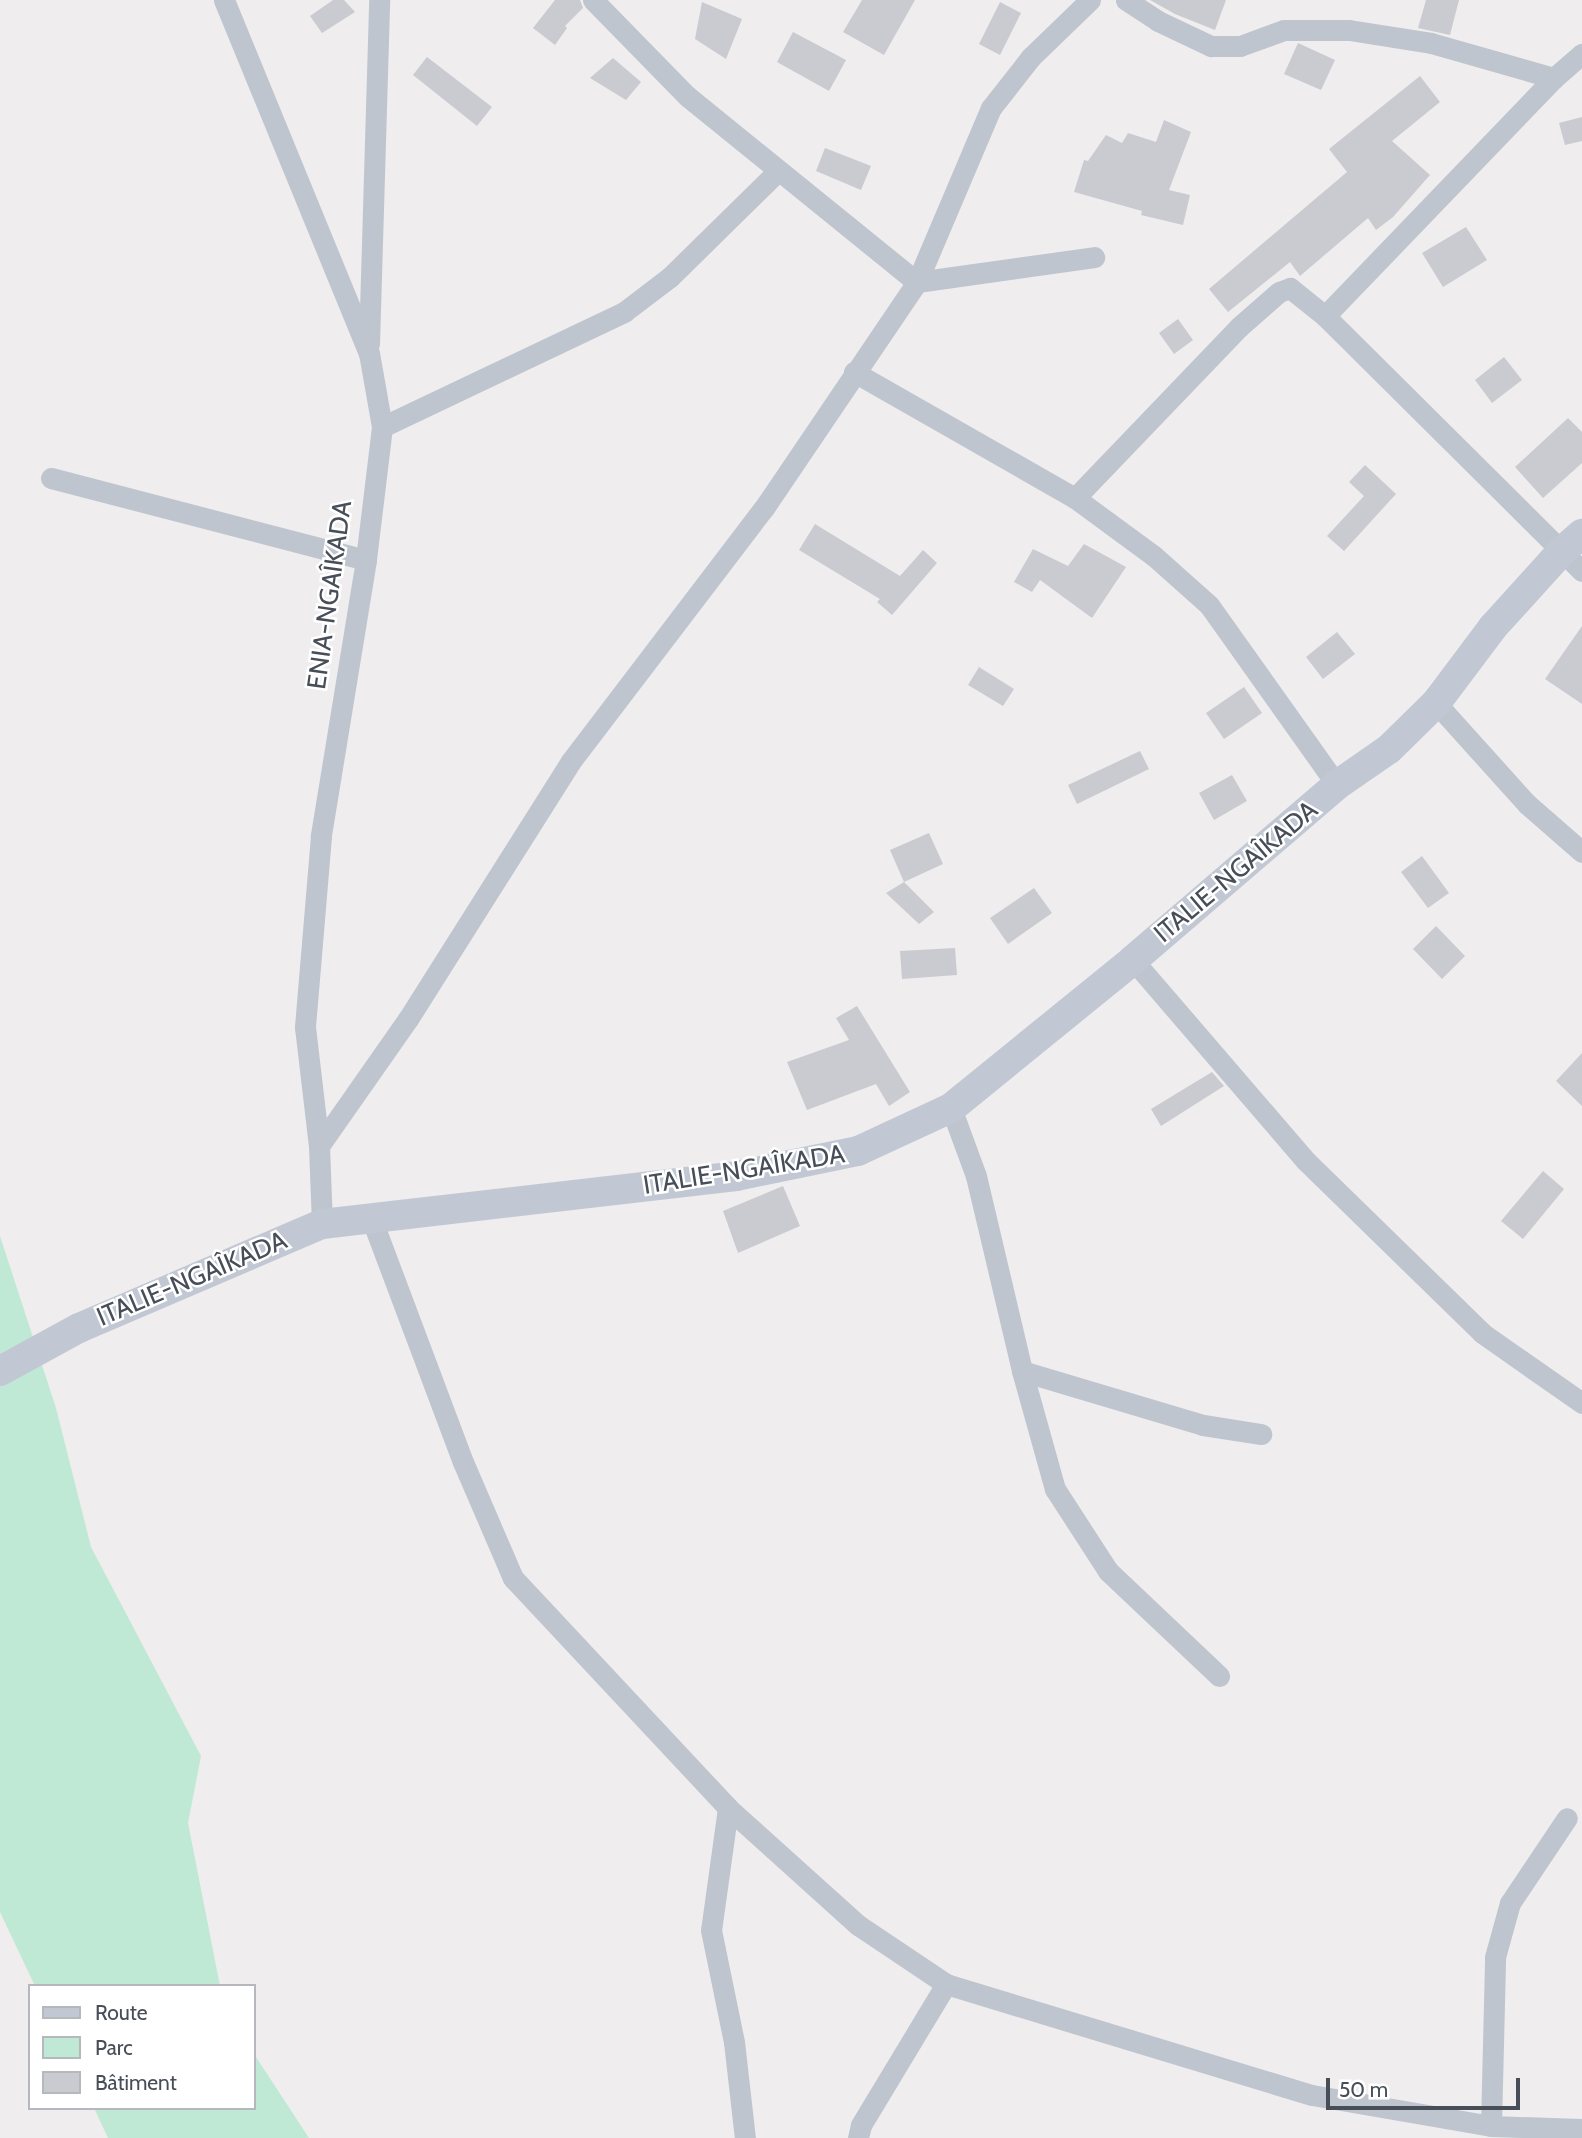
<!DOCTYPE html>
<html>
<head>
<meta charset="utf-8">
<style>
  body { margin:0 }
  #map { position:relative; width:1582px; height:2138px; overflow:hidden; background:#efeded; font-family:Cabin,sans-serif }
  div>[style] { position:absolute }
  .green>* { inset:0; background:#bfe9d5 }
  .building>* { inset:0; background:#cacbd1 }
  .street>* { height:21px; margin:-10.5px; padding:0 10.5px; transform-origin:10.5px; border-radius:10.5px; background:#bfc5ce }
  .secondary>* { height:30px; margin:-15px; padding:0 15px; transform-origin:15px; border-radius:15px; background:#c1c8d4 }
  span { translate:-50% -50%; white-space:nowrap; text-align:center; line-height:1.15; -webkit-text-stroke:5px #fff; paint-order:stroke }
  .street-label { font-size:26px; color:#474e58 }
  .legend { position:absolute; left:28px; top:1984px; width:228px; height:126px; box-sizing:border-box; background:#fff; border:2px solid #b5b8bc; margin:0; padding:9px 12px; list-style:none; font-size:21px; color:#474e58 }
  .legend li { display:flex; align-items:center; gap:14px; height:35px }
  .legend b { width:35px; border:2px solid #b5b8bc }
  .scale { position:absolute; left:1326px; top:2078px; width:194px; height:32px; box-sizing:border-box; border:4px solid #474e58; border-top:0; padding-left:9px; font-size:21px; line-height:24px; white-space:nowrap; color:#474e58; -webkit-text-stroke:5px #fff; paint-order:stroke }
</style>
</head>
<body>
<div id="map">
  <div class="green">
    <div style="clip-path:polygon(0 1236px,56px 1408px,91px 1547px,201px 1756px,188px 1823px,220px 1986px,35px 1986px,0 1912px)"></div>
    <div style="clip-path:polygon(254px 2054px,309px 2138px,108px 2138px,94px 2108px,254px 2108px)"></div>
  </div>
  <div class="building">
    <div style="clip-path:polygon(333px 0,344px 0,355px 12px,322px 33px,310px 16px)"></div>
    <div style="clip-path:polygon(555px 0,580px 0,583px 8px,565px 26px,567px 28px,555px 45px,533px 28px)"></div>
    <div style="clip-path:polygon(862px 0,915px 0,884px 55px,843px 32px)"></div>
    <div style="clip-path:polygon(1150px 0,1226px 0,1215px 30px,1175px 14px)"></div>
    <div style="clip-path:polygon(1426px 0,1459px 0,1450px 35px,1418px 28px)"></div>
    <div style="clip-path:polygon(702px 2px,742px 19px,726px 59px,695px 39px)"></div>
    <div style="clip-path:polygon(1000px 2px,1021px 13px,1000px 55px,979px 44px)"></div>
    <div style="clip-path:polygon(793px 32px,846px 60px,829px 91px,777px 62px)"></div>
    <div style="clip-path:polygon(1298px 43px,1335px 60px,1321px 90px,1284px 74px)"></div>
    <div style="clip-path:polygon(427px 57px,492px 107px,477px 126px,413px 75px)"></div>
    <div style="clip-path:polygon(613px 58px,641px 82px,626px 100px,590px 78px)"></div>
    <div style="clip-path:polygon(1420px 76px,1440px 102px,1392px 141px,1430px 175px,1393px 217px,1376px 230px,1368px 218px,1300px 276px,1290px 262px,1228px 312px,1209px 289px,1347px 172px,1329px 149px)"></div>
    <div style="clip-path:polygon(1582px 117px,1582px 141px,1565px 145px,1559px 123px)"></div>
    <div style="clip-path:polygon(1164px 120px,1191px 132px,1169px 190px,1190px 195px,1183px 225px,1141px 215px,1142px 211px,1074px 192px,1084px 160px,1088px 161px,1106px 135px,1122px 143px,1128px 133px,1156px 142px)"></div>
    <div style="clip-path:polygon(825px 148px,871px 166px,861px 190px,816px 171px)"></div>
    <div style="clip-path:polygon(1466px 227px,1487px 260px,1443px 287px,1422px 253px)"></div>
    <div style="clip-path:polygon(1178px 319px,1193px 340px,1174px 354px,1159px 333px)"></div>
    <div style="clip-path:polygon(1504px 357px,1522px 380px,1492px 403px,1475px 380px)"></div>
    <div style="clip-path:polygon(1568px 418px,1582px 432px,1582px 463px,1543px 498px,1515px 467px)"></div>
    <div style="clip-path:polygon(1365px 465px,1396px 494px,1344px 551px,1327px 536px,1364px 496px,1349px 482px)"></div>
    <div style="clip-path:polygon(815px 524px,900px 576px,923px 550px,937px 563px,892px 615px,877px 602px,880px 599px,799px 550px)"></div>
    <div style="clip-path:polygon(1084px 544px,1126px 567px,1092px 618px,1040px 580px,1032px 592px,1014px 582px,1033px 549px,1068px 566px)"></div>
    <div style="clip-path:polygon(1582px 626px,1582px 704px,1545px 679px)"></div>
    <div style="clip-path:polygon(1337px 632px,1355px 654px,1323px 679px,1306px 657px)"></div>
    <div style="clip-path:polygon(979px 667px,1014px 689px,1003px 706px,968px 685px)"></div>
    <div style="clip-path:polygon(1244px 687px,1262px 713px,1224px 739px,1206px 713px)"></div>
    <div style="clip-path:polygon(1140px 751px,1149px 769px,1077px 804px,1068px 785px)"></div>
    <div style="clip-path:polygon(1232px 775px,1247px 801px,1214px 820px,1199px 793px)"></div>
    <div style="clip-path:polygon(929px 833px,943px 864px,904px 882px,890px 850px)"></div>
    <div style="clip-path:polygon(1422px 856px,1449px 893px,1428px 908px,1401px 872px)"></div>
    <div style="clip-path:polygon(904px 882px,934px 912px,919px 924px,886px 893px)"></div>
    <div style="clip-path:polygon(1034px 888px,1052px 913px,1008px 944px,990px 918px)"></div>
    <div style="clip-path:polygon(1436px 926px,1465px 956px,1442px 979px,1413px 949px)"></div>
    <div style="clip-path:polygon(955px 948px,957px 975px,902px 979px,900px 951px)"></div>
    <div style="clip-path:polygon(857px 1006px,910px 1092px,889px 1106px,876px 1084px,807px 1110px,787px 1062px,849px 1040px,836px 1018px)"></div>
    <div style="clip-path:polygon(1582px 1053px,1582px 1106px,1556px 1081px)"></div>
    <div style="clip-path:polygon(1212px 1072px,1224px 1086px,1161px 1126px,1151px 1109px)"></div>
    <div style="clip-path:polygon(1543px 1171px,1564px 1189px,1523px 1239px,1501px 1221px)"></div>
    <div style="clip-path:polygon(783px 1186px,800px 1226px,738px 1253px,723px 1211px)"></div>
  </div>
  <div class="street">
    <div style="left:224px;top:0;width:382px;rotate:67.7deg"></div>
    <div style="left:369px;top:353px;width:75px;rotate:80deg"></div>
    <div style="left:382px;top:427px;width:134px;rotate:96.9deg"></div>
    <div style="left:366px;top:560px;width:280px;rotate:99.3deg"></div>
    <div style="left:321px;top:836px;width:192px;rotate:94.8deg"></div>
    <div style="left:305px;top:1027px;width:120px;rotate:83.3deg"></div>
    <div style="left:319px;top:1146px;width:78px;rotate:87.8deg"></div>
    <div style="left:593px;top:0;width:134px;rotate:45.6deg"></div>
    <div style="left:687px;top:96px;width:296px;rotate:39deg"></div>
    <div style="left:917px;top:282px;width:179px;rotate:-8deg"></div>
    <div style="left:1126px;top:0;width:38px;rotate:33deg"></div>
    <div style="left:1158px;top:21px;width:59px;rotate:25.3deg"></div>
    <div style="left:1211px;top:46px;width:29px"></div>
    <div style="left:1240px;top:46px;width:47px;rotate:-20deg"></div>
    <div style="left:1284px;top:30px;width:65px"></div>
    <div style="left:1349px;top:30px;width:83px;rotate:9deg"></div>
    <div style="left:1431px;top:43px;width:128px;rotate:15.9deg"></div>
    <div style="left:1325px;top:316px;width:330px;rotate:-46.1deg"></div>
    <div style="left:1554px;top:78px;width:37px;rotate:-41deg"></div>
    <div style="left:369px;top:344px;width:344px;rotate:-88.3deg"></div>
    <div style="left:854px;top:372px;width:254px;rotate:29.7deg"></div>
    <div style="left:1075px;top:498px;width:98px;rotate:36.3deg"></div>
    <div style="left:1154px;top:556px;width:74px;rotate:41.7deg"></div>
    <div style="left:1209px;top:605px;width:221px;rotate:54.6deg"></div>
    <div style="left:382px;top:427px;width:268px;rotate:-25.4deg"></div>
    <div style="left:624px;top:312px;width:58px;rotate:-37.3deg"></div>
    <div style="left:670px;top:277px;width:151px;rotate:-44.5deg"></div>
    <div style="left:51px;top:478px;width:325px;rotate:14.6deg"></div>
    <div style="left:1075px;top:498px;width:237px;rotate:-46.2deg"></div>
    <div style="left:1239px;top:327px;width:53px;rotate:-41.2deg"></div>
    <div style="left:1279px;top:292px;width:12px;rotate:-20deg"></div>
    <div style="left:1290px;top:288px;width:45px;rotate:38.7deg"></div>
    <div style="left:1325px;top:316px;width:362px;rotate:44.8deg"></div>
    <div style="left:1436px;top:703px;width:136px;rotate:48deg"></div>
    <div style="left:1527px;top:804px;width:73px;rotate:41.1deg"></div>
    <div style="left:1133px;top:960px;width:265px;rotate:49.3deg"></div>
    <div style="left:1306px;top:1161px;width:246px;rotate:44.3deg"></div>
    <div style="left:1482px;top:1333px;width:122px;rotate:35deg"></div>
    <div style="left:951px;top:1108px;width:72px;rotate:69.8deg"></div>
    <div style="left:976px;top:1176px;width:200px;rotate:76.7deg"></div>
    <div style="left:1022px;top:1371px;width:123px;rotate:74.4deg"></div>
    <div style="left:1055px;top:1489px;width:98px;rotate:57.1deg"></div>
    <div style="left:1108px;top:1571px;width:153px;rotate:43.4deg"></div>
    <div style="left:319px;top:1146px;width:155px;rotate:-55deg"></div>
    <div style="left:408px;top:1019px;width:305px;rotate:-57.7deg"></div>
    <div style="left:571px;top:761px;width:318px;rotate:-52.7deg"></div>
    <div style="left:764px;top:508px;width:273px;rotate:-55.9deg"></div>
    <div style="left:917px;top:282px;width:189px;rotate:-67deg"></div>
    <div style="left:991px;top:108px;width:65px;rotate:-51.9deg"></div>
    <div style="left:1031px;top:57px;width:82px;rotate:-44deg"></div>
    <div style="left:372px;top:1220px;width:259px;rotate:69.4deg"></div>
    <div style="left:463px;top:1462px;width:126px;rotate:66.7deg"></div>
    <div style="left:513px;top:1578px;width:315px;rotate:46.9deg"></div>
    <div style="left:728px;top:1808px;width:175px;rotate:42deg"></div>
    <div style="left:858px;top:1925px;width:106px;rotate:33.8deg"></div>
    <div style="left:946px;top:1984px;width:382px;rotate:16.9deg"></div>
    <div style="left:1312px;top:2095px;width:182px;rotate:9.8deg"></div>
    <div style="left:1491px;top:2126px;width:91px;rotate:1.9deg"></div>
    <div style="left:1022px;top:1371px;width:189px;rotate:16.6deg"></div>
    <div style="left:1203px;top:1425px;width:59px;rotate:8.8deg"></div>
    <div style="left:728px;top:1808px;width:123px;rotate:97.9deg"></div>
    <div style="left:711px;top:1930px;width:114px;rotate:78.4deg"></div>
    <div style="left:734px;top:2042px;width:97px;rotate:83.5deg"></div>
    <div style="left:1491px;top:2126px;width:169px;rotate:-88.6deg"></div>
    <div style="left:1495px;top:1957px;width:56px;rotate:-74.5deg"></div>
    <div style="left:1510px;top:1903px;width:102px;rotate:-56.2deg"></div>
    <div style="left:858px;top:2138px;width:13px;rotate:-77deg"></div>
    <div style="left:861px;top:2125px;width:165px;rotate:-58.9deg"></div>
  </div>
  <div class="secondary">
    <div style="left:0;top:1371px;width:90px;rotate:-28.6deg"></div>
    <div style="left:79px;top:1328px;width:264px;rotate:-23.2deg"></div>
    <div style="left:322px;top:1224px;width:417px;rotate:-6.6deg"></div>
    <div style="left:736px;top:1176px;width:125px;rotate:-11.6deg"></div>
    <div style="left:858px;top:1151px;width:102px;rotate:-24.8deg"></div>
    <div style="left:951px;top:1108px;width:235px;rotate:-39.1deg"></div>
    <div style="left:1133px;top:960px;width:269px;rotate:-40.6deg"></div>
    <div style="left:1337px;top:785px;width:63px;rotate:-34.7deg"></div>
    <div style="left:1389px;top:749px;width:66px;rotate:-44.4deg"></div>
    <div style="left:1436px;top:703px;width:95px;rotate:-53.1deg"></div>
    <div style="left:1493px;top:627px;width:101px;rotate:-47.8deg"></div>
    <div style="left:1561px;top:552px;width:28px;rotate:-41deg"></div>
  </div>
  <div class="street-label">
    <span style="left:330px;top:595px;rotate:-82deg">ENIA-NGAÎKADA</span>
    <span style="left:1236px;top:872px;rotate:-40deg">ITALIE-NGAÎKADA</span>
    <span style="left:744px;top:1170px;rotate:-9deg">ITALIE-NGAÎKADA</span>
    <span style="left:192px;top:1279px;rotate:-23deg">ITALIE-NGAÎKADA</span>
  </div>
  <ul class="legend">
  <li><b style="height:9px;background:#c1c8d4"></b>Route</li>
  <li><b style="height:19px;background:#bfe9d5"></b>Parc</li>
  <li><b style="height:19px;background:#cacbd1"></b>Bâtiment</li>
  </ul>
  <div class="scale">50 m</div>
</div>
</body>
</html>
